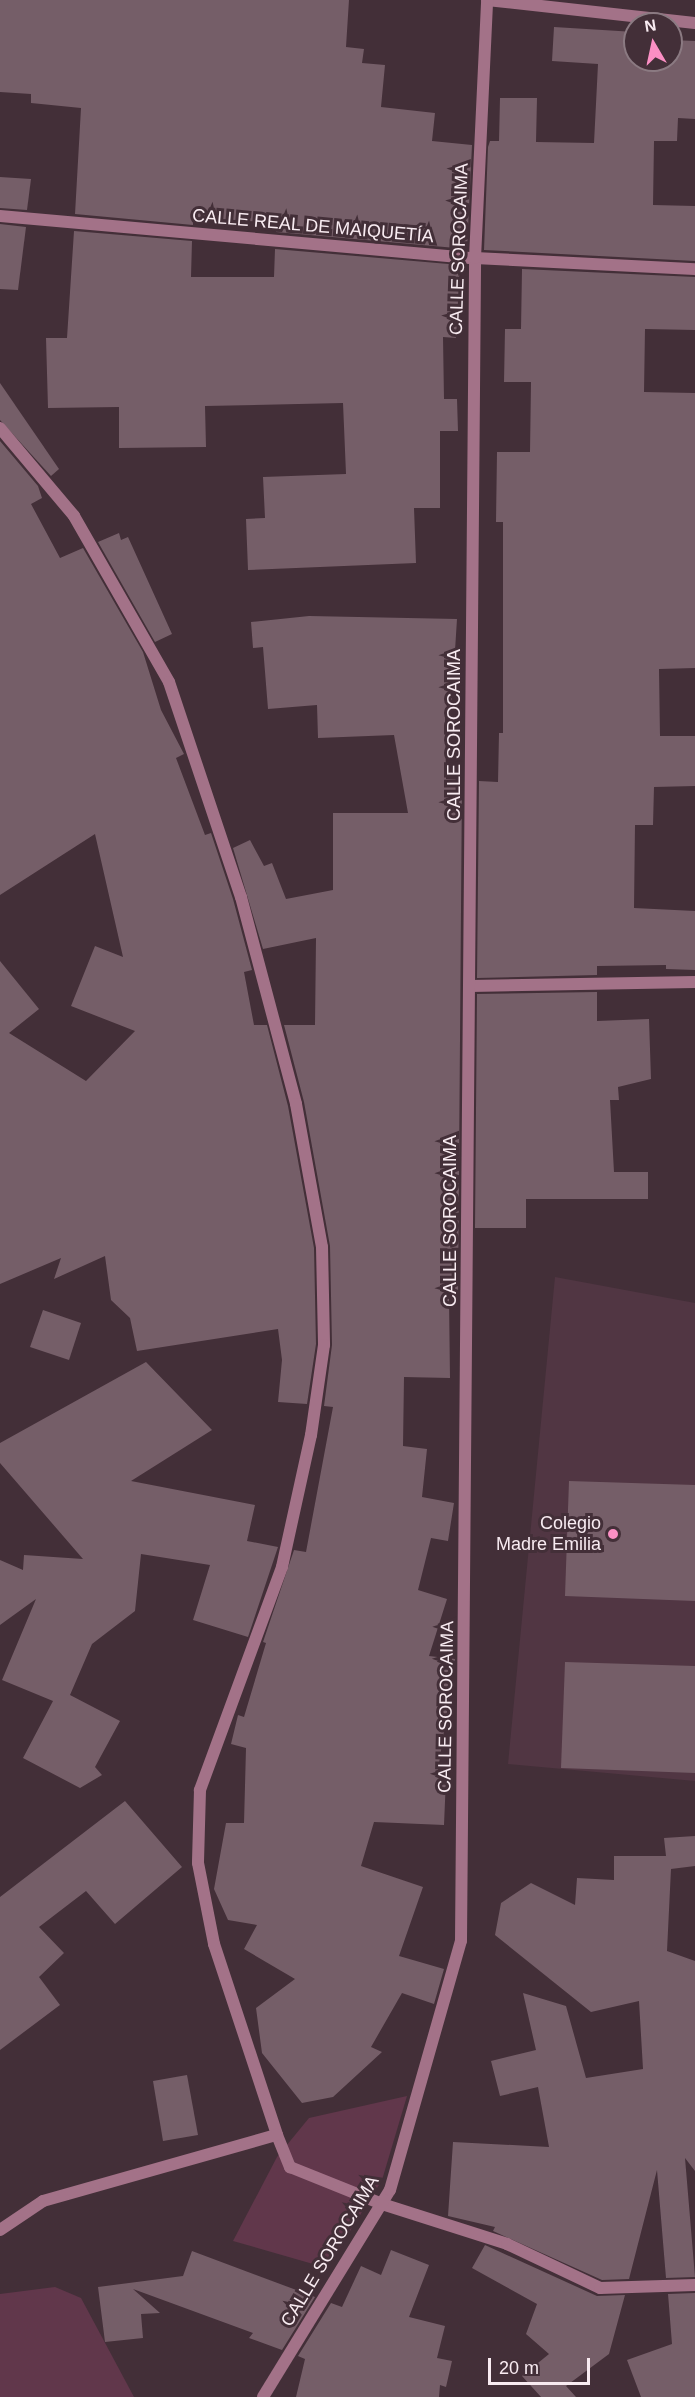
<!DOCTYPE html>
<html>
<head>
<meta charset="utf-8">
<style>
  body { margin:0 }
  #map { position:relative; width:695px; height:2397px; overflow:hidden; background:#432f38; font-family:Helvetica,sans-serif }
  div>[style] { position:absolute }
  .built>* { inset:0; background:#513643 }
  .green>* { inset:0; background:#61374b }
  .building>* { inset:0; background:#755e68 }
  .street>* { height:12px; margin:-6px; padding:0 6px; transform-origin:6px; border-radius:6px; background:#a37288 }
  .dots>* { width:16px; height:16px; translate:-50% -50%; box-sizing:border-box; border:3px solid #432f38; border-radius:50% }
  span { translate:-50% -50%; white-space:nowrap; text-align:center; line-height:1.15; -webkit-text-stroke:6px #432f38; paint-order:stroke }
  .street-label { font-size:18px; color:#f8ebf1 }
  .poi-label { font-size:18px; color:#f8ebf1 }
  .right { translate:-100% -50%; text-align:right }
  .north { position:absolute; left:623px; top:12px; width:60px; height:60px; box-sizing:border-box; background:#432f38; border:2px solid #8b7a82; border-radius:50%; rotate:351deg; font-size:16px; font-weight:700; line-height:24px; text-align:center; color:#f8ebf1 }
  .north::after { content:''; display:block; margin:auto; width:21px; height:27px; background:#fb8fc4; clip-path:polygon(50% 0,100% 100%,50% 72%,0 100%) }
  .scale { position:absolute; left:488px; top:2358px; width:102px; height:27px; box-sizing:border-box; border:3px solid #f8ebf1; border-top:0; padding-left:8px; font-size:18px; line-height:21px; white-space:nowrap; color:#f8ebf1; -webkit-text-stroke:4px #432f38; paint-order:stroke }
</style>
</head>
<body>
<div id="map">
  <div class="built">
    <div style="clip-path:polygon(555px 1277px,695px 1303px,695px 1781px,508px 1764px)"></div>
  </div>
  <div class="green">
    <div style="clip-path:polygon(407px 2096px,382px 2180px,327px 2268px,233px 2241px,277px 2157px,309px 2118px)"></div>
    <div style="clip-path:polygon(55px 2287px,81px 2298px,134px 2397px,0 2397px,0 2294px)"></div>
  </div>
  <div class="building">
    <div style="clip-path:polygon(0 0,349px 0,346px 47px,364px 49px,362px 63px,385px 65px,381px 107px,435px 113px,432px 141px,472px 145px,467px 249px,276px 232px,277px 223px,193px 217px,193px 225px,75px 214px,81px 108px,31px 103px,31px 94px,0 92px)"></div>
    <div style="clip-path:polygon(554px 27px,635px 32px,635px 60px,671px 60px,671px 40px,695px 41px,695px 119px,678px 118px,677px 141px,654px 141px,653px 205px,695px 206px,695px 261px,484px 250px,488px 147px,490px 141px,499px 141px,500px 98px,537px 98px,536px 142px,594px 143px,598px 64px,552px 61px)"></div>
    <div style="clip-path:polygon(0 177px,31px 179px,27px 210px,0 208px)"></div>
    <div style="clip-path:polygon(0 224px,26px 227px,18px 290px,0 289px)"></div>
    <div style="clip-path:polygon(74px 231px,192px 241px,191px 277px,274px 277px,275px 249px,460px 265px,456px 338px,443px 337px,444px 399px,457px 399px,458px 431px,440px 431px,440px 508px,414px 508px,416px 563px,248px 570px,246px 519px,265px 518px,263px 477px,346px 474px,343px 403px,205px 406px,206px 447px,119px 448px,119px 407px,48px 408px,46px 338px,67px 338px)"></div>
    <div style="clip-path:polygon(522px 269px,695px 277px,695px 330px,645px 329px,644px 392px,695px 393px,695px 668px,659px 669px,660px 736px,695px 736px,695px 786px,654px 787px,653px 825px,635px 825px,634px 908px,695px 911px,695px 970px,666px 969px,666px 965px,597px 966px,597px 975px,477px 978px,479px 781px,498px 782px,499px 733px,503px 733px,503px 522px,496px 522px,497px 452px,530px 452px,531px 382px,504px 382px,505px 329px,521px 329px)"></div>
    <div style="clip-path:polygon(0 383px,59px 469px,51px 476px,0 420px)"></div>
    <div style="clip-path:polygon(0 441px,38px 486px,42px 498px,31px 504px,60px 558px,83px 548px,143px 652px,161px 710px,184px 754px,176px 758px,205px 835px,211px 833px,233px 899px,252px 970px,244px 972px,254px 1025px,267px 1025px,288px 1106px,314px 1248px,316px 1344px,307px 1404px,278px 1402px,282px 1360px,278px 1329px,137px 1351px,130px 1318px,111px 1300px,105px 1256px,54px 1279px,61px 1258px,0 1284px,0 961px,39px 1009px,9px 1033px,86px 1081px,135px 1031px,71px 1006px,95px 946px,123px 957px,95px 834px,0 895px)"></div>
    <div style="clip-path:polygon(119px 533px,121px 540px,128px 537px,172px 634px,155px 642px,98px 542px)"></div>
    <div style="clip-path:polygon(309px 616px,457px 619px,451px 714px,445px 713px,446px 779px,462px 780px,458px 1298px,449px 1298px,450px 1378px,404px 1377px,403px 1446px,427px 1449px,422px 1497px,454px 1503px,448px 1541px,431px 1538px,418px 1590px,447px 1599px,429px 1656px,455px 1659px,437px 1777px,446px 1778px,444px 1825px,374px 1822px,361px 1866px,423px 1887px,399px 1956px,444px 1969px,434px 2004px,402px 1993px,371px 2047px,382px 2052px,333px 2097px,302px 2103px,262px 2053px,256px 2008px,295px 1979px,244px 1949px,257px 1925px,228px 1920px,214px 1889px,226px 1823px,244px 1823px,246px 1748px,231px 1744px,238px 1715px,244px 1717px,266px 1643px,263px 1642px,294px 1550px,306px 1552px,333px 1407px,324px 1406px,332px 1345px,330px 1246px,304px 1102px,284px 1025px,315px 1025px,316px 938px,263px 949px,233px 848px,250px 840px,264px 866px,272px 863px,286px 899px,333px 890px,333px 813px,408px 813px,394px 735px,318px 738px,317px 705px,268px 709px,263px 647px,253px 648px,251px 622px)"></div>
    <div style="clip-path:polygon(597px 992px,597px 1021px,649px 1019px,651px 1079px,618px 1087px,619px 1100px,610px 1100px,614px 1172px,648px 1172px,648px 1199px,526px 1199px,526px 1228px,475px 1228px,477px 994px)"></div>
    <div style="clip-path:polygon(43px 1310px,81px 1323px,69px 1360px,30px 1347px)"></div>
    <div style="clip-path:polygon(146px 1362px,212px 1430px,131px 1481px,255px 1505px,247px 1541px,278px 1547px,248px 1637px,193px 1620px,210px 1565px,141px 1554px,135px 1611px,92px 1644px,70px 1695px,120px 1721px,95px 1767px,102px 1775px,80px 1788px,23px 1758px,53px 1701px,2px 1680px,36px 1599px,0 1625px,0 1560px,23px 1570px,24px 1555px,83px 1559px,0 1463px,0 1443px)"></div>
    <div style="clip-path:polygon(569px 1481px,695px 1485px,695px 1601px,565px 1596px)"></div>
    <div style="clip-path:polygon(565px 1662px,695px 1666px,695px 1773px,561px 1768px)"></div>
    <div style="clip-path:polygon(125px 1801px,182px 1867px,115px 1924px,86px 1891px,39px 1927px,64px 1953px,39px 1977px,60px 2005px,0 2050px,0 1897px)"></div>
    <div style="clip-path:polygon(695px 1836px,695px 1866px,671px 1869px,667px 1951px,695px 1961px,695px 2171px,685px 2158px,695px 2277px,666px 2278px,657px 2170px,629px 2279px,602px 2280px,493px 2231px,495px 2227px,448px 2216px,453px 2142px,549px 2147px,538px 2087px,500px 2096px,491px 2061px,536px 2050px,523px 1993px,566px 2006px,586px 2078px,643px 2069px,639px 2001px,591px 2012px,495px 1935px,501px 1903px,531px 1883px,575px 1905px,577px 1878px,614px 1880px,614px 1856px,666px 1856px,664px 1838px)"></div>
    <div style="clip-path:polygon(187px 2075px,198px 2135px,163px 2141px,153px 2081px)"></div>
    <div style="clip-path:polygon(485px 2245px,597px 2296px,625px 2295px,609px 2354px,566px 2386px,576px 2397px,541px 2397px,522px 2376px,549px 2354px,526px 2334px,537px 2304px,472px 2268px)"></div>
    <div style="clip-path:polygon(391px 2250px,429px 2265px,409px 2317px,445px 2326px,437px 2358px,452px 2361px,446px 2387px,440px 2385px,439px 2397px,296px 2397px,305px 2359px,298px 2356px,331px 2303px,342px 2307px,361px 2266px,381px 2275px)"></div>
    <div style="clip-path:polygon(192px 2251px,315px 2297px,282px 2350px,249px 2338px,253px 2333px,133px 2289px,160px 2313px,141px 2314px,143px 2338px,105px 2342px,98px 2287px,183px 2276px)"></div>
    <div style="clip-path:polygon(695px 2293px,695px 2397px,641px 2397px,627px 2360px,672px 2344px,668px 2294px)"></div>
  </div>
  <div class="street">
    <div style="left:487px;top:0;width:209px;rotate:6.3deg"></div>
    <div style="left:0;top:216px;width:477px;rotate:5.1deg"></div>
    <div style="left:475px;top:258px;width:220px;rotate:2.9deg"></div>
    <div style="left:0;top:428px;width:115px;rotate:49.9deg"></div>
    <div style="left:74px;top:516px;width:191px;rotate:60.2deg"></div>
    <div style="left:169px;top:682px;width:227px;rotate:71.5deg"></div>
    <div style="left:241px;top:897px;width:214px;rotate:75.1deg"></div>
    <div style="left:296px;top:1104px;width:145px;rotate:79.7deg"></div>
    <div style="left:322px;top:1247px;width:98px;rotate:88.8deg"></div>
    <div style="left:324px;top:1345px;width:91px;rotate:98.2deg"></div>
    <div style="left:311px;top:1435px;width:135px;rotate:102.4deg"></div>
    <div style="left:282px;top:1567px;width:238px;rotate:110.2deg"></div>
    <div style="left:200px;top:1790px;width:73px;rotate:91.6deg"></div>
    <div style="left:198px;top:1863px;width:83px;rotate:78.8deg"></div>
    <div style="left:214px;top:1944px;width:201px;rotate:71.7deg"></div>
    <div style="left:277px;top:2135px;width:35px;rotate:68deg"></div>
    <div style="left:290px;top:2167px;width:99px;rotate:21.9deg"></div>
    <div style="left:382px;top:2204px;width:131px;rotate:17.7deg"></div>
    <div style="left:507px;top:2244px;width:103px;rotate:25.3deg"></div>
    <div style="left:600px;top:2288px;width:95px;rotate:-1.8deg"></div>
    <div style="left:470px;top:986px;width:225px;rotate:-1deg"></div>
    <div style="left:0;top:2230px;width:52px;rotate:-34deg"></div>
    <div style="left:43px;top:2201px;width:243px;rotate:-15.8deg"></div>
    <div style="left:263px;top:2397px;width:243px;rotate:-58.5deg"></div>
    <div style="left:390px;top:2190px;width:259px;rotate:-74.1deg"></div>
    <div style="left:461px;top:1941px;width:1683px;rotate:-89.52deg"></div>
    <div style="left:475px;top:258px;width:258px;rotate:-87.3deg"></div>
  </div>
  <div class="dots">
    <div style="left:613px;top:1534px;background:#fb8fc4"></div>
  </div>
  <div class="street-label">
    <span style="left:313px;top:226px;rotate:5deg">CALLE REAL DE MAIQUETÍA</span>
    <span style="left:459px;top:249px;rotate:-88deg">CALLE SOROCAIMA</span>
    <span style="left:454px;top:735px;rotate:-90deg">CALLE SOROCAIMA</span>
    <span style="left:450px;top:1221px;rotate:-90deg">CALLE SOROCAIMA</span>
    <span style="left:446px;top:1707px;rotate:-89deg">CALLE SOROCAIMA</span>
    <span style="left:330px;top:2251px;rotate:-59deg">CALLE SOROCAIMA</span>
  </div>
  <div class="poi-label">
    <span class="right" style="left:601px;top:1534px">Colegio<br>Madre Emilia</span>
  </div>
  <div class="north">N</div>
  <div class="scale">20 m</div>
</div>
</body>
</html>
